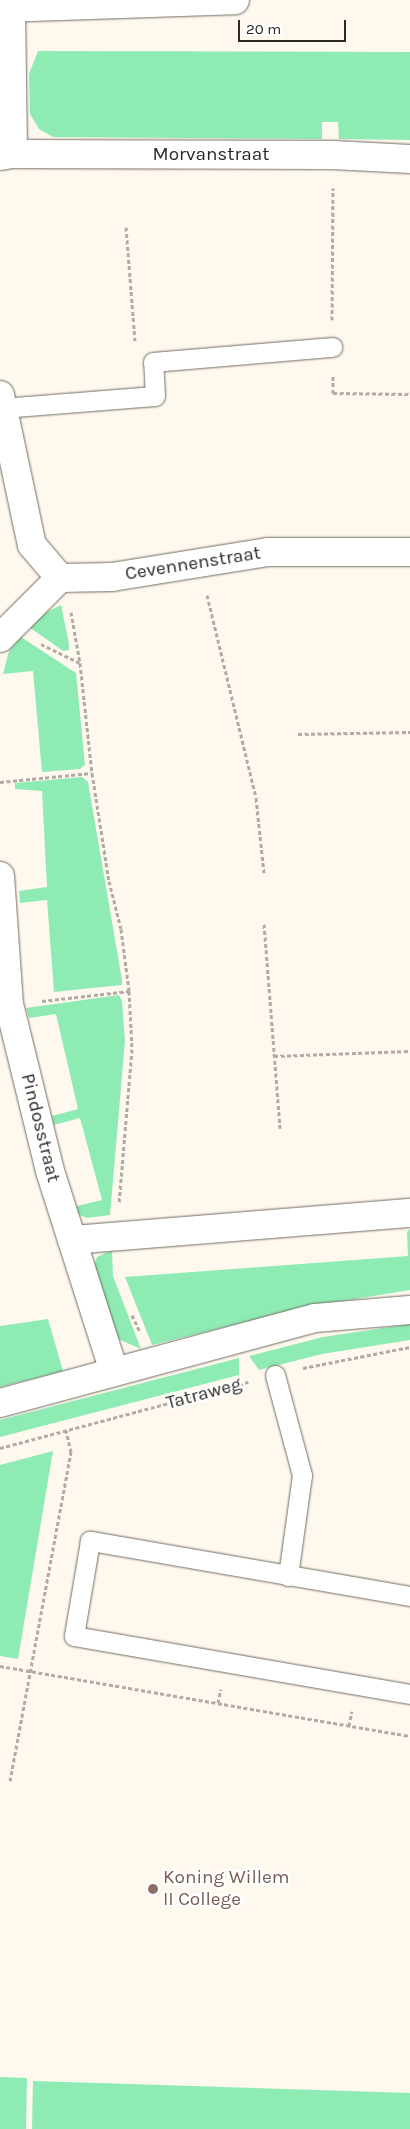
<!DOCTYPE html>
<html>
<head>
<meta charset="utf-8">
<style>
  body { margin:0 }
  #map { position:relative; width:410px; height:2129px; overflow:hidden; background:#fef8ef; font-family:Karla,sans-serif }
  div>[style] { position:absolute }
  .green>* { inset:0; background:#8febb4 }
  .path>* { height:3px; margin-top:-1.5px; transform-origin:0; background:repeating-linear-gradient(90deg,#b0aba4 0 4px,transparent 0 6.5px) }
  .roads { filter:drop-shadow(0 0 1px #726c62) drop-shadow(0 0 1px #726c62) }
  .lane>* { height:19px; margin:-9.5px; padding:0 9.5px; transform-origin:9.5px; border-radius:9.5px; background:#fff }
  .street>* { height:28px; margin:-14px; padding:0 14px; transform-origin:14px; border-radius:14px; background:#fff }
  .dots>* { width:14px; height:14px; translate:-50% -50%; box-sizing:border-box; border:2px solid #fff; border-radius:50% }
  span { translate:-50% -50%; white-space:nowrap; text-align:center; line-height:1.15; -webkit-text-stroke:4.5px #fff; paint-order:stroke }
  .street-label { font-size:19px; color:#2c2924 }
  .education-label { font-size:19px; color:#785e54 }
  .left { translate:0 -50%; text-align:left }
  .scale { position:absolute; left:238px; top:20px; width:108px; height:22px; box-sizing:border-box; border:2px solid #2c2924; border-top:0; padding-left:6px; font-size:15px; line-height:18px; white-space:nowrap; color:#2c2924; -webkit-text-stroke:4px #fff; paint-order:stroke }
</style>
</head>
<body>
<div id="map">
  <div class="green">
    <div style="clip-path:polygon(38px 51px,410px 52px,410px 140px,339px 139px,338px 122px,322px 122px,322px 139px,53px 137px,39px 129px,30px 114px,29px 74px)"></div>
    <div style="clip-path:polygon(61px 605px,69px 644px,69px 650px,63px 651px,29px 627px,45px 613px)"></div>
    <div style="clip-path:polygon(21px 637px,76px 673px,85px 765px,80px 769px,42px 772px,33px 671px,3px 674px,9px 651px)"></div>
    <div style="clip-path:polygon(82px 777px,88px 782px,122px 980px,122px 985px,54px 992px,47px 900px,20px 903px,19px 891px,47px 887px,42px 791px,15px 789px,15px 783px)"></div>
    <div style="clip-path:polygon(119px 995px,122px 1001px,125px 1041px,110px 1215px,87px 1218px,77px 1214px,73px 1207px,102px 1200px,80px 1118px,54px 1125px,52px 1116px,78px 1109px,56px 1014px,29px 1018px,26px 1008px)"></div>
    <div style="clip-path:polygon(410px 1229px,410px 1290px,301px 1308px,152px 1345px,125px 1277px,408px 1256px,407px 1232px)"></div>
    <div style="clip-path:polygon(112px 1250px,113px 1276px,141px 1349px,118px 1339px,93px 1269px,97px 1257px)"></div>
    <div style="clip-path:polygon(48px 1319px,63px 1371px,0 1387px,0 1326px)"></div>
    <div style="clip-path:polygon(410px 1324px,410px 1340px,322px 1354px,259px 1370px,249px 1356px,323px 1337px)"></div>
    <div style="clip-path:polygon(239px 1358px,239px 1375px,0 1437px,0 1420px)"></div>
    <div style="clip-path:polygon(53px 1451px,18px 1659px,0 1656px,0 1465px)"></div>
    <div style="clip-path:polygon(0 2077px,27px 2078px,26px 2129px,0 2129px)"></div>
    <div style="clip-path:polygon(33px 2081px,410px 2093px,410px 2129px,32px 2129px)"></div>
  </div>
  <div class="path">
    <div style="left:126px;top:227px;width:114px;rotate:85.5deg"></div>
    <div style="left:332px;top:320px;width:132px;rotate:-89.6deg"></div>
    <div style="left:333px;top:376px;width:17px;rotate:90deg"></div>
    <div style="left:333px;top:393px;width:77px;rotate:0.7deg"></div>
    <div style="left:207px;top:595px;width:209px;rotate:76.4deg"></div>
    <div style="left:256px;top:798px;width:75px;rotate:83.9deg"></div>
    <div style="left:71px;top:612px;width:52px;rotate:80deg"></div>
    <div style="left:80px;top:663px;width:111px;rotate:83.8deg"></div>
    <div style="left:92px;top:773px;width:109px;rotate:81.1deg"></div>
    <div style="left:109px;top:881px;width:49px;rotate:76deg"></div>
    <div style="left:121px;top:929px;width:63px;rotate:82.6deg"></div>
    <div style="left:129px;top:991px;width:58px;rotate:87deg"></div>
    <div style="left:132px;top:1049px;width:155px;rotate:94.8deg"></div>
    <div style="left:41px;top:644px;width:43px;rotate:26deg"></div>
    <div style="left:298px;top:734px;width:112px;rotate:-1deg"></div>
    <div style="left:0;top:782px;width:92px;rotate:-5.6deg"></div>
    <div style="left:264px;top:924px;width:205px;rotate:85.5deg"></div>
    <div style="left:42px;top:1001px;width:88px;rotate:-6.6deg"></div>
    <div style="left:274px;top:1056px;width:136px;rotate:-2.1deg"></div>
    <div style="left:132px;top:1315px;width:19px;rotate:65deg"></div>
    <div style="left:303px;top:1368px;width:109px;rotate:-11.1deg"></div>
    <div style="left:0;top:1448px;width:257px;rotate:-14.9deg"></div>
    <div style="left:0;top:1666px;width:416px;rotate:9.7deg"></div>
    <div style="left:218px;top:1703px;width:14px;rotate:-78deg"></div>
    <div style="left:349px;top:1726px;width:15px;rotate:-79deg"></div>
    <div style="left:10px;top:1781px;width:335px;rotate:-79.5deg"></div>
    <div style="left:71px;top:1452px;width:22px;rotate:-103deg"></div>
  </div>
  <div class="roads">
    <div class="lane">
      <div style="left:2px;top:408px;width:153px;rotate:-4.5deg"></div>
      <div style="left:155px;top:396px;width:34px;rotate:-93deg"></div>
      <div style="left:153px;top:362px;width:180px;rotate:-4.8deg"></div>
      <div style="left:275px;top:1375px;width:104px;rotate:74.9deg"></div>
      <div style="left:302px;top:1475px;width:102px;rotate:97.9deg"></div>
      <div style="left:410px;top:1596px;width:325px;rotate:-170.2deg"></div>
      <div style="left:90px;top:1541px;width:96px;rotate:99.6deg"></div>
      <div style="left:74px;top:1636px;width:341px;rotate:9.8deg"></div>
    </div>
    <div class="street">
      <div style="left:0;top:8px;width:235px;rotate:-1.9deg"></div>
      <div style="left:11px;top:8px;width:146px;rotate:89.2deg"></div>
      <div style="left:0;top:156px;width:13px;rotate:-9deg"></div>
      <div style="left:13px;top:154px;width:320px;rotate:0.2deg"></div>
      <div style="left:333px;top:155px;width:77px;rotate:3deg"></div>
      <div style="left:0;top:395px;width:153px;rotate:78deg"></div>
      <div style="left:32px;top:545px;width:43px;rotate:49.7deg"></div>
      <div style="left:0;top:638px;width:85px;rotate:-45deg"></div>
      <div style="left:60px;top:578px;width:52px;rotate:-1.1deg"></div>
      <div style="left:112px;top:577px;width:158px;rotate:-9.1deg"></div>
      <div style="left:268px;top:552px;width:142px"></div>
      <div style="left:0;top:876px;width:128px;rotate:86deg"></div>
      <div style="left:9px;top:1004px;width:172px;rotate:76.2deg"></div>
      <div style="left:50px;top:1171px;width:211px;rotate:72.3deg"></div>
      <div style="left:72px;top:1240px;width:339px;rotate:-4.6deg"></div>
      <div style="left:0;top:1403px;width:326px;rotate:-15.1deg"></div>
      <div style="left:315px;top:1318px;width:95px;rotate:-4.8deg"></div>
    </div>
  </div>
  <div class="dots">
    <div style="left:153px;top:1889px;background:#8d6e63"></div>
  </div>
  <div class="street-label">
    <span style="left:211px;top:155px">Morvanstraat</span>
    <span style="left:193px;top:564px;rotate:-9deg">Cevennenstraat</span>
    <span style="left:40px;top:1128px;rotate:76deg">Pindosstraat</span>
    <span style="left:204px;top:1394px;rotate:-15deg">Tatraweg</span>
  </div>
  <div class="education-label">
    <span class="left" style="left:163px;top:1889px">Koning Willem<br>II College</span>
  </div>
  <div class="scale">20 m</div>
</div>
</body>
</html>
